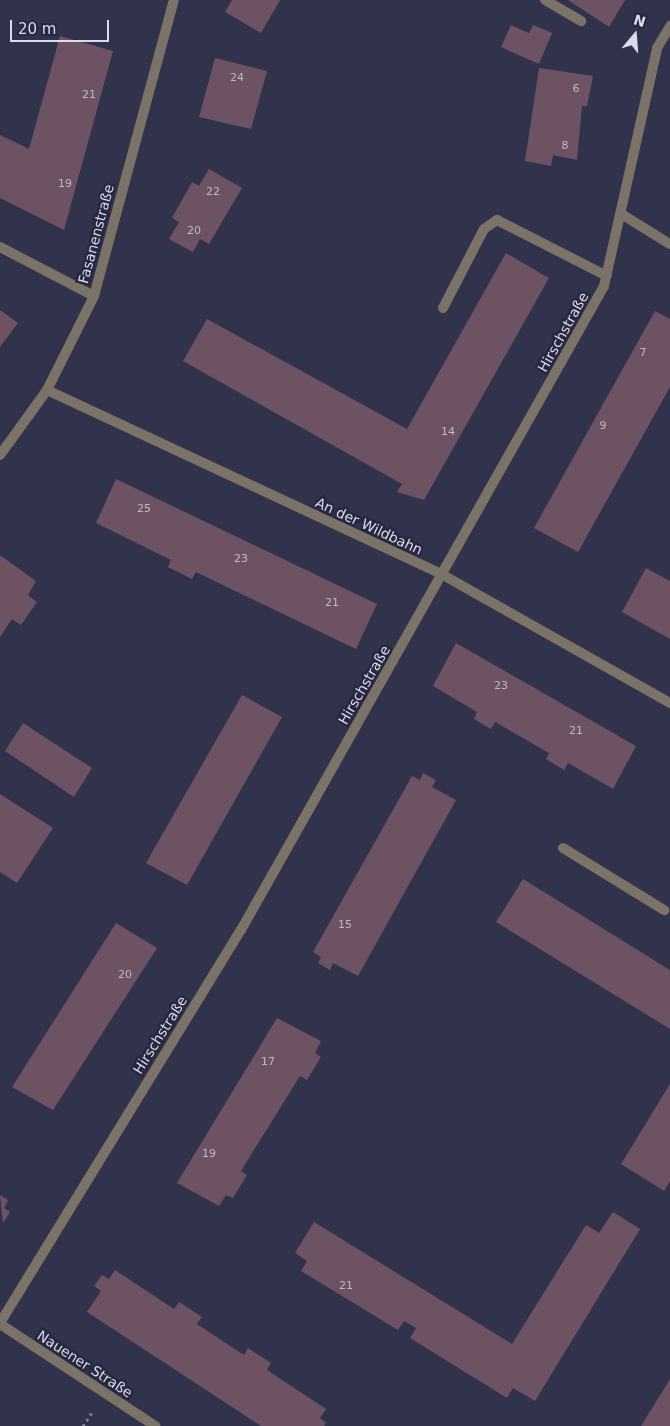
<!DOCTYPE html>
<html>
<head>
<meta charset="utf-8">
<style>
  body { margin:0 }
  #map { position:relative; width:670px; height:1426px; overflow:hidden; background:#31324c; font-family:"DejaVu Sans",sans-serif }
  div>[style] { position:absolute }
  .building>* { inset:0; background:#6d5263 }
  .path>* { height:3px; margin-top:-1.5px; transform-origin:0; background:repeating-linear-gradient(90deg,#818298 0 2.5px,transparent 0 6.5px) }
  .lane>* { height:10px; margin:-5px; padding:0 5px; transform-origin:5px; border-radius:5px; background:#7b7368 }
  .street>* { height:10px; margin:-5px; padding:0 5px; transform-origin:5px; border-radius:5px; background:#7b7368 }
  span { translate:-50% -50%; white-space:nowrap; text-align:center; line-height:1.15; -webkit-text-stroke:5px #282841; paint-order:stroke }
  .number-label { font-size:11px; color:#bfb9ca }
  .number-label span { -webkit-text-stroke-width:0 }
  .street-label { font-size:14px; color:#dadbec }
  .north { position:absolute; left:610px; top:10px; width:50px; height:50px; -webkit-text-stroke:4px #282841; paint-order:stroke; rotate:18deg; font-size:14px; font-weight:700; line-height:20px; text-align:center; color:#dadbec }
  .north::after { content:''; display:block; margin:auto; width:18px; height:22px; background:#dadbec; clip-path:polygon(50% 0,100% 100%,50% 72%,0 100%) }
  .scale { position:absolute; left:10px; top:20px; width:99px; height:22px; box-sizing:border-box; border:2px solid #dadbec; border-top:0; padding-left:6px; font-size:15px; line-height:18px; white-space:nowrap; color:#dadbec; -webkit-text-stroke:4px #282841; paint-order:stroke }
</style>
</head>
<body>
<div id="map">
  <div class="building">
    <div style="clip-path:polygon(232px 0,280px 0,261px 33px,225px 12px)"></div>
    <div style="clip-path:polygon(568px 0,625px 0,609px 27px)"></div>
    <div style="clip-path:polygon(511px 25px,529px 33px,533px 25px,552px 33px,539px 64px,501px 47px)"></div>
    <div style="clip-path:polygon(60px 36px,113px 51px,64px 230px,0 198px,0 135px,29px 149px)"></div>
    <div style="clip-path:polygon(215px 58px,267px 71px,251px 129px,199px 117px)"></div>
    <div style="clip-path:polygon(539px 68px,593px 76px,587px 106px,582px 106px,577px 160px,553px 155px,551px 166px,525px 161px)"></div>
    <div style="clip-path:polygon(209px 169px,242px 188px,209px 244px,200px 239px,193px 252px,169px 239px,179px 222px,172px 218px,192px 182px,199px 186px)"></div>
    <div style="clip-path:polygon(506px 253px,549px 278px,424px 500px,397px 492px,402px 484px,183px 361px,207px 319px,407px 429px)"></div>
    <div style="clip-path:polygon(0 310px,18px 323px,0 347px)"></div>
    <div style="clip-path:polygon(655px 311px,670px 319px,670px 387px,578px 552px,534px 528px)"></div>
    <div style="clip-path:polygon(116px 479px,377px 604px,356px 649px,196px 572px,192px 579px,168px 567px,171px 560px,96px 523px)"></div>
    <div style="clip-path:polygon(0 555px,36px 581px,28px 595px,37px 602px,21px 625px,12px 619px,0 637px)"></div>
    <div style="clip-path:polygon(646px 568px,670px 581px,670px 639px,622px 612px)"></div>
    <div style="clip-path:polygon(456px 643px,636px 746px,613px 789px,568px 763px,564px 770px,546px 759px,549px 753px,495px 722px,491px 729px,474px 719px,477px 712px,433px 686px)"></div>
    <div style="clip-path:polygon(242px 695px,282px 717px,187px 885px,146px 863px)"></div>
    <div style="clip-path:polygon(23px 723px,92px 768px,74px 797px,5px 751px)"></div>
    <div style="clip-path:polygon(423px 773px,436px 780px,432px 787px,456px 800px,358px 976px,333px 963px,330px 970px,318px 963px,321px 957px,313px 952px,412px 776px,420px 780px)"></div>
    <div style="clip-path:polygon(0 794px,53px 828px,17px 883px,0 872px)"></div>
    <div style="clip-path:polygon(523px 879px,670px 970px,670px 1029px,496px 922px)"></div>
    <div style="clip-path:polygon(116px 923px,157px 948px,53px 1110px,12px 1087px)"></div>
    <div style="clip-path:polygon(277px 1018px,321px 1041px,315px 1053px,321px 1057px,307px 1080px,300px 1076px,241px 1171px,247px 1175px,233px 1198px,226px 1195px,219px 1206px,177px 1183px)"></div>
    <div style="clip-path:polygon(670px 1084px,670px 1181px,664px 1191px,621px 1164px)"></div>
    <div style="clip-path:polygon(0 1195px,8px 1200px,4px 1208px,10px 1212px,3px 1223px)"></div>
    <div style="clip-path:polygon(613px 1212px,640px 1229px,535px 1401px,513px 1388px,507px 1398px,410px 1338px,416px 1328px,404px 1321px,398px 1330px,301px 1271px,307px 1261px,295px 1253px,314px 1222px,512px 1344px,586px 1225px,599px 1233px)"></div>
    <div style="clip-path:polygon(115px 1270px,174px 1309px,179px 1302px,202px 1317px,197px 1324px,244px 1355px,248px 1348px,271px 1363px,267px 1370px,326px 1409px,320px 1418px,326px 1423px,324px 1426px,261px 1426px,87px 1312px,101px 1291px,94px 1286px,102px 1275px,109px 1279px)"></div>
    <div style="clip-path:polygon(670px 1379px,670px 1426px,641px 1426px)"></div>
  </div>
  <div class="path">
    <div style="left:83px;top:1426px;width:17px;rotate:-57deg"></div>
  </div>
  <div class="lane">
    <div style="left:545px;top:0;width:42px;rotate:30.3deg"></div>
    <div style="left:623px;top:215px;width:55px;rotate:31.7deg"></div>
    <div style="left:443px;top:308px;width:89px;rotate:-62.6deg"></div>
    <div style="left:484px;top:229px;width:16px;rotate:-35deg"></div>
    <div style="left:497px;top:220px;width:123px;rotate:27deg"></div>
    <div style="left:563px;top:848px;width:119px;rotate:31.5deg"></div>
  </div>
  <div class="street">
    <div style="left:0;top:247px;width:106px;rotate:27.5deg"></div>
    <div style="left:47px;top:390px;width:437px;rotate:25deg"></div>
    <div style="left:443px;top:575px;width:261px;rotate:29.4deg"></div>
    <div style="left:0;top:455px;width:80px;rotate:-54.1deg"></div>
    <div style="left:47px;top:390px;width:105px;rotate:-63.4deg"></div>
    <div style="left:94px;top:296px;width:307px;rotate:-74.9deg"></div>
    <div style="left:0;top:1323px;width:461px;rotate:-58.5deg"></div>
    <div style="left:241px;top:930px;width:739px;rotate:-60.59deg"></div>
    <div style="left:604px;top:286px;width:244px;rotate:-77.4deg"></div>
    <div style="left:657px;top:48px;width:26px;rotate:-59deg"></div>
    <div style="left:0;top:1324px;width:186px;rotate:33.3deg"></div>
  </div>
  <div class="number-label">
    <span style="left:237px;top:78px">24</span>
    <span style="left:576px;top:89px">6</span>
    <span style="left:89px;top:95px">21</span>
    <span style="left:565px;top:146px">8</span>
    <span style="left:65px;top:184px">19</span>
    <span style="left:213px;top:192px">22</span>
    <span style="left:194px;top:231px">20</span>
    <span style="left:643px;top:353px">7</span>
    <span style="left:603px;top:426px">9</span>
    <span style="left:448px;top:432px">14</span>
    <span style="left:144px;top:509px">25</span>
    <span style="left:241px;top:559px">23</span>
    <span style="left:332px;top:603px">21</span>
    <span style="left:501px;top:686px">23</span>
    <span style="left:576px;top:731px">21</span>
    <span style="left:345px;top:925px">15</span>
    <span style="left:125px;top:975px">20</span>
    <span style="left:268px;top:1062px">17</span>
    <span style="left:209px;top:1154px">19</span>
    <span style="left:346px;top:1286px">21</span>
  </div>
  <div class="street-label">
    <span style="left:96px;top:234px;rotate:-75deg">Fasanenstraße</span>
    <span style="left:563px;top:332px;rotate:-61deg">Hirschstraße</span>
    <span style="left:369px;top:526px;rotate:25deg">An der Wildbahn</span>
    <span style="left:364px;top:685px;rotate:-60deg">Hirschstraße</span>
    <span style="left:160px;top:1035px;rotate:-58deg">Hirschstraße</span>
    <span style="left:85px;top:1364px;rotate:33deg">Nauener Straße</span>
  </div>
  <div class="north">N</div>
  <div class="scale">20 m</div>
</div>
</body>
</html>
